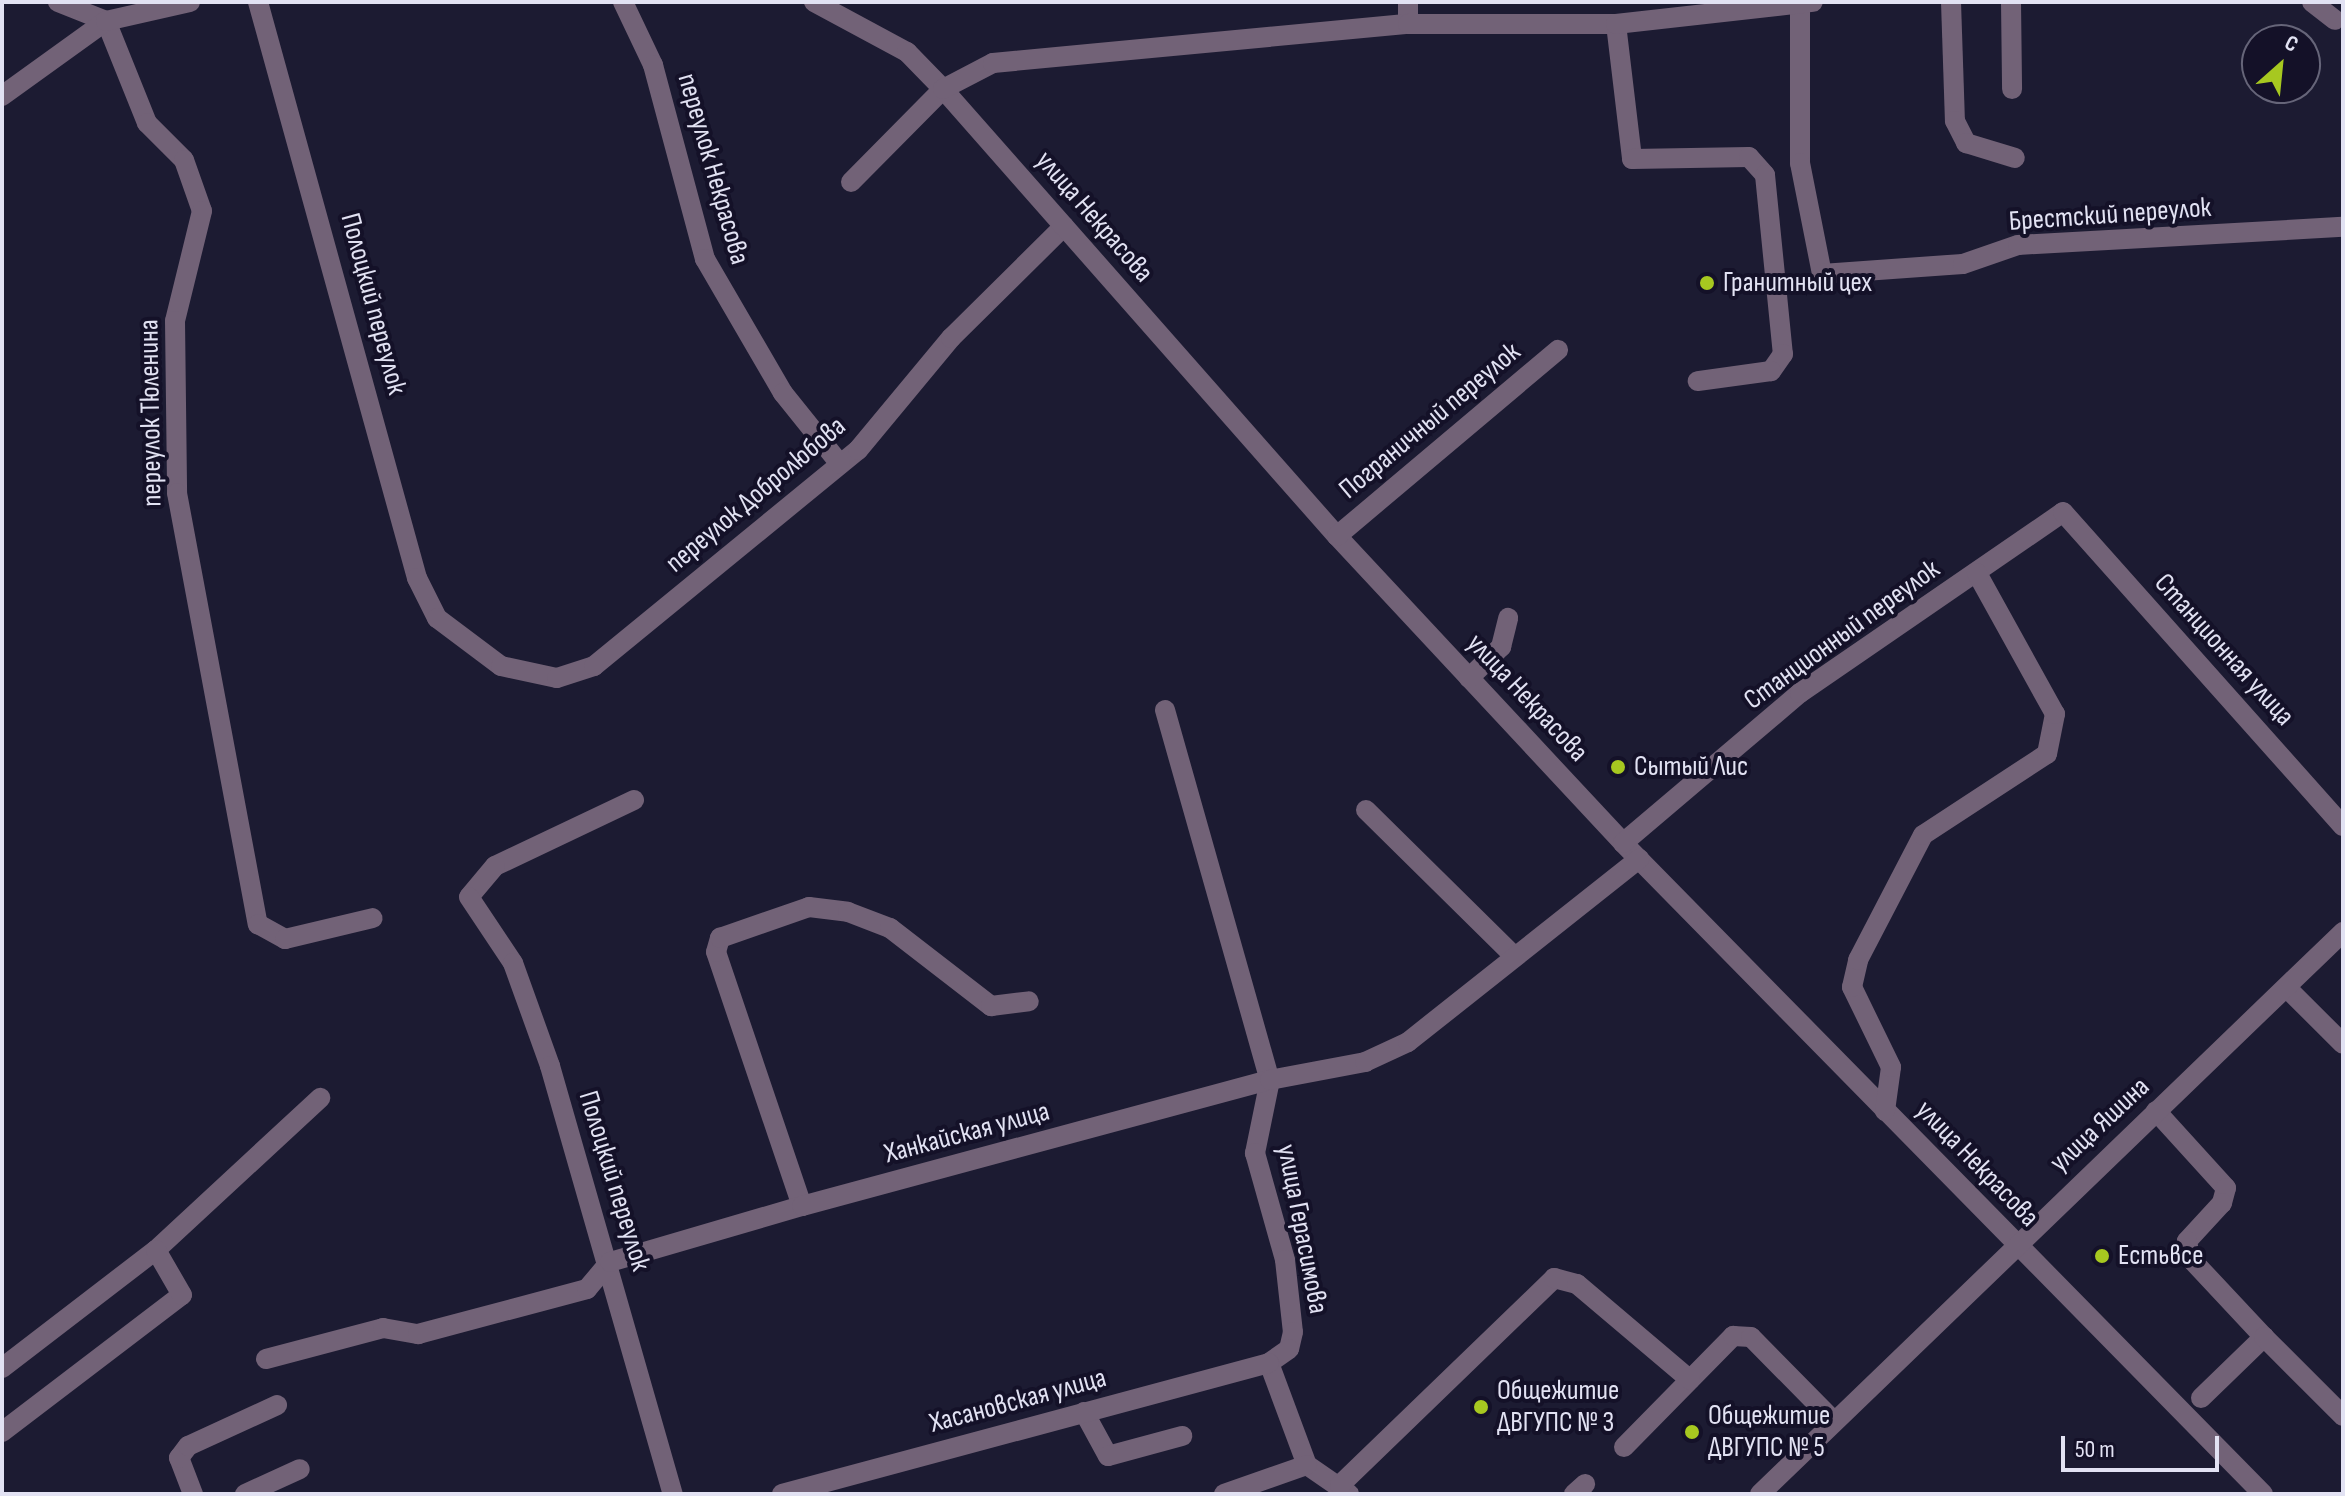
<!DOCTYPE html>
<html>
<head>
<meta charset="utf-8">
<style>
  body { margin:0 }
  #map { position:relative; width:2345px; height:1496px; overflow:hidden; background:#1c1b32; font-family:"Sofia Sans Condensed",sans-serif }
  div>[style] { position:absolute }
  .minor>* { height:20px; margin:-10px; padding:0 10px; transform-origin:10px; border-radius:10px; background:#726277 }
  .dots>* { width:22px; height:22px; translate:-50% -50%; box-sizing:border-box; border:4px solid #141128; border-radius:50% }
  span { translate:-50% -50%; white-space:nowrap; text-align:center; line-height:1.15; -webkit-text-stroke:8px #141128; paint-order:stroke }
  .street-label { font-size:28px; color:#e2e2f3 }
  .poi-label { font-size:28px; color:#e2e2f3 }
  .left { translate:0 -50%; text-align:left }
  .frame { position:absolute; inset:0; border:4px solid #e2e2f3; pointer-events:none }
  .north { position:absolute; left:2241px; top:24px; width:80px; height:80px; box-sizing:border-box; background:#141128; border:2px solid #666579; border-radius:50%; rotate:27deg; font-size:22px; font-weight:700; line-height:32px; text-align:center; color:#e2e2f3 }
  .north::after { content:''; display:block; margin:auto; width:28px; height:36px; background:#a7c820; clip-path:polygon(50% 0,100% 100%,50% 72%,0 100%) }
  .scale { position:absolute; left:2061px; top:1436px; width:158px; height:36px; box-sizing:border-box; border:4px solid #e2e2f3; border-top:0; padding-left:10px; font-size:24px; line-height:28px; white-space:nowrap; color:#e2e2f3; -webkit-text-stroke:6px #141128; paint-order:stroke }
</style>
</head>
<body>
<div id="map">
  <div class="minor">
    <div style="left:58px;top:2px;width:52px;rotate:21.6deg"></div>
    <div style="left:106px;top:21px;width:110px;rotate:68.1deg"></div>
    <div style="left:147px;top:123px;width:52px;rotate:45deg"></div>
    <div style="left:184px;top:160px;width:54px;rotate:70.6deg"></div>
    <div style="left:202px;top:211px;width:113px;rotate:103.8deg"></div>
    <div style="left:175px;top:321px;width:172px;rotate:89.3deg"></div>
    <div style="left:177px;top:493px;width:439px;rotate:79.4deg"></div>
    <div style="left:258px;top:924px;width:31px;rotate:29deg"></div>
    <div style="left:285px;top:939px;width:90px;rotate:-13.4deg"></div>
    <div style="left:258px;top:2px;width:598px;rotate:74.57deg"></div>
    <div style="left:417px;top:578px;width:45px;rotate:63.4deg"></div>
    <div style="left:437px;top:618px;width:80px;rotate:36.9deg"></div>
    <div style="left:501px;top:666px;width:57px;rotate:12.1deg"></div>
    <div style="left:557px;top:678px;width:39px;rotate:-18deg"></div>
    <div style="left:594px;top:666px;width:341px;rotate:-39.3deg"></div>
    <div style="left:858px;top:450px;width:146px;rotate:-50.3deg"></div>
    <div style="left:951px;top:338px;width:159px;rotate:-44.7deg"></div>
    <div style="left:623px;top:2px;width:70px;rotate:64.5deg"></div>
    <div style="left:653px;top:65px;width:201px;rotate:75deg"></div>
    <div style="left:705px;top:259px;width:155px;rotate:59.8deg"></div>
    <div style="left:783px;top:393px;width:91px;rotate:51.2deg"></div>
    <div style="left:814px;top:2px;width:106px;rotate:28.3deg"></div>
    <div style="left:907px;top:52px;width:52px;rotate:45.8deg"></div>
    <div style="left:943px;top:89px;width:596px;rotate:48.61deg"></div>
    <div style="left:1337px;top:536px;width:420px;rotate:47deg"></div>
    <div style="left:1623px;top:843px;width:913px;rotate:45.49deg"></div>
    <div style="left:1408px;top:2px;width:22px;rotate:90deg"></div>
    <div style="left:1951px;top:2px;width:119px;rotate:88.1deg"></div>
    <div style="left:1955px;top:121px;width:25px;rotate:63deg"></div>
    <div style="left:1966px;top:143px;width:51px;rotate:17deg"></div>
    <div style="left:2011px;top:2px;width:87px;rotate:89.3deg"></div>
    <div style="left:2312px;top:2px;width:29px;rotate:38deg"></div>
    <div style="left:1800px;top:3px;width:160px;rotate:90deg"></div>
    <div style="left:1800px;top:163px;width:113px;rotate:78.8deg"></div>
    <div style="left:1822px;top:274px;width:141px;rotate:-4.1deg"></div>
    <div style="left:1963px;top:264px;width:58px;rotate:-19.1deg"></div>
    <div style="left:2018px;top:245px;width:325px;rotate:-3.2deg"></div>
    <div style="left:1616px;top:24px;width:136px;rotate:83.2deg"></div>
    <div style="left:1632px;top:159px;width:117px;rotate:-1deg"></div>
    <div style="left:1749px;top:157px;width:24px;rotate:48deg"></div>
    <div style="left:1765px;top:175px;width:180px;rotate:84.3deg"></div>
    <div style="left:1783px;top:354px;width:21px;rotate:125deg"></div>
    <div style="left:1771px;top:371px;width:74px;rotate:172.2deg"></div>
    <div style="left:2px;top:96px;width:128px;rotate:-35.8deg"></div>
    <div style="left:106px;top:21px;width:86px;rotate:-12.7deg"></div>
    <div style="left:851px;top:182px;width:131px;rotate:-45.3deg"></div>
    <div style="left:943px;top:89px;width:56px;rotate:-27.5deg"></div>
    <div style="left:993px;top:63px;width:417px;rotate:-5.4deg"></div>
    <div style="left:1408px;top:24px;width:208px"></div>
    <div style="left:1616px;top:24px;width:198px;rotate:-6.4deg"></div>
    <div style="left:1337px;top:536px;width:289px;rotate:-40.1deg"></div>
    <div style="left:1469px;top:678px;width:45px;rotate:-44.1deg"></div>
    <div style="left:1501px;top:647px;width:30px;rotate:-76deg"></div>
    <div style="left:1165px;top:710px;width:385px;rotate:74.2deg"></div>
    <div style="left:1270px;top:1080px;width:75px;rotate:101.6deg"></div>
    <div style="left:1255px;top:1153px;width:111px;rotate:74.3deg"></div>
    <div style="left:1285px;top:1260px;width:72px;rotate:83.7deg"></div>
    <div style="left:1293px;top:1332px;width:17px;rotate:103deg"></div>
    <div style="left:1289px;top:1349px;width:24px;rotate:145deg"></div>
    <div style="left:1269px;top:1363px;width:109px;rotate:69.6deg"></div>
    <div style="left:1307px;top:1465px;width:51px;rotate:34.6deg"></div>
    <div style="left:634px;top:800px;width:154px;rotate:154.6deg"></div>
    <div style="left:495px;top:866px;width:40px;rotate:130deg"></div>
    <div style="left:469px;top:897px;width:79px;rotate:56.3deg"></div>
    <div style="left:513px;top:963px;width:109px;rotate:70.2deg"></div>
    <div style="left:550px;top:1066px;width:445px;rotate:74deg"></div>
    <div style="left:1366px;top:810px;width:209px;rotate:44.6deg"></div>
    <div style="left:1623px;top:843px;width:232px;rotate:-40.3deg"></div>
    <div style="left:1800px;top:693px;width:319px;rotate:-34.5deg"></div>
    <div style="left:2063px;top:512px;width:421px;rotate:48.3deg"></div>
    <div style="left:2289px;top:990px;width:76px;rotate:45deg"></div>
    <div style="left:1885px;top:1111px;width:44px;rotate:-82.2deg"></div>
    <div style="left:1891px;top:1067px;width:89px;rotate:-116deg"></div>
    <div style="left:1852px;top:987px;width:28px;rotate:-77deg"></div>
    <div style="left:1858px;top:960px;width:141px;rotate:-62.5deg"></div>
    <div style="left:1923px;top:835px;width:148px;rotate:-33.2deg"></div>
    <div style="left:2047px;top:754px;width:41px;rotate:-78.7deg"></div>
    <div style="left:2055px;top:714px;width:161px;rotate:-119deg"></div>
    <div style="left:2156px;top:1111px;width:104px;rotate:47.7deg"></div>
    <div style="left:2226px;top:1188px;width:16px;rotate:105deg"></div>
    <div style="left:2222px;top:1203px;width:52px;rotate:132.6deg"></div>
    <div style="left:2187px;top:1241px;width:17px;rotate:80deg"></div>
    <div style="left:2190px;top:1258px;width:108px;rotate:46.9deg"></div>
    <div style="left:802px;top:1206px;width:268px;rotate:-108.7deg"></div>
    <div style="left:716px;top:952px;width:15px;rotate:-74deg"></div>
    <div style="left:720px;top:938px;width:94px;rotate:-19.2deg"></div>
    <div style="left:809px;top:907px;width:39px;rotate:7deg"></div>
    <div style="left:848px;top:912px;width:45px;rotate:20.9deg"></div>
    <div style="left:890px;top:928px;width:128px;rotate:37.7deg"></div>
    <div style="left:991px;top:1006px;width:38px;rotate:-7deg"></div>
    <div style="left:266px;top:1359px;width:121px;rotate:-14.8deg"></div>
    <div style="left:383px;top:1328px;width:36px;rotate:10deg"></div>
    <div style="left:418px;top:1334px;width:175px;rotate:-14.9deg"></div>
    <div style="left:587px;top:1289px;width:35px;rotate:-50deg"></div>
    <div style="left:610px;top:1262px;width:200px;rotate:-16.3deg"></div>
    <div style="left:802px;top:1206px;width:485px;rotate:-15.1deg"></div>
    <div style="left:1270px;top:1080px;width:97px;rotate:-10.7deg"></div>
    <div style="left:1365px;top:1062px;width:47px;rotate:-24.9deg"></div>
    <div style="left:1408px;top:1042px;width:295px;rotate:-38.4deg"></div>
    <div style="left:2px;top:1368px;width:194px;rotate:-37.5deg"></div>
    <div style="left:156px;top:1250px;width:224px;rotate:-42.8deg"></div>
    <div style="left:2201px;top:1398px;width:88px;rotate:-44.1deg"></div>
    <div style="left:2264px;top:1337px;width:112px;rotate:45deg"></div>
    <div style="left:1084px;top:1412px;width:50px;rotate:61.4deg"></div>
    <div style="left:1108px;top:1456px;width:77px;rotate:-15.1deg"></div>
    <div style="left:2px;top:1432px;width:226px;rotate:-37.3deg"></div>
    <div style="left:182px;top:1295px;width:52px;rotate:-120deg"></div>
    <div style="left:1624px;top:1447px;width:156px;rotate:-45.5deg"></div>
    <div style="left:1733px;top:1336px;width:18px;rotate:3deg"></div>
    <div style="left:1751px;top:1337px;width:114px;rotate:45.4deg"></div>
    <div style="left:1340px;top:1485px;width:298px;rotate:-44deg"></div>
    <div style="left:1554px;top:1278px;width:24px;rotate:15deg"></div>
    <div style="left:1577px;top:1284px;width:148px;rotate:40.3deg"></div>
    <div style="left:193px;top:1494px;width:39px;rotate:-111deg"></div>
    <div style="left:179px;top:1458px;width:15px;rotate:-53deg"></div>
    <div style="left:188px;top:1446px;width:98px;rotate:-24.7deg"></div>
    <div style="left:245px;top:1494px;width:60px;rotate:-24.4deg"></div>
    <div style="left:782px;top:1494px;width:504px;rotate:-15.06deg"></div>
    <div style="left:1224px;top:1494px;width:88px;rotate:-19.3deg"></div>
    <div style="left:1574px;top:1494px;width:15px;rotate:-42deg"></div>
    <div style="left:1760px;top:1494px;width:810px;rotate:-43.95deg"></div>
  </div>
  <div class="dots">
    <div style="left:1707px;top:283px;background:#a7c820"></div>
    <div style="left:1618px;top:767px;background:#a7c820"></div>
    <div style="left:2102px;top:1256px;background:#a7c820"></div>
    <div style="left:1481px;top:1407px;background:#a7c820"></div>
    <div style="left:1692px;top:1432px;background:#a7c820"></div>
  </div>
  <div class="street-label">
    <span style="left:713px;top:169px;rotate:74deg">переулок Некрасова</span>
    <span style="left:2110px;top:215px;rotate:-4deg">Брестский переулок</span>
    <span style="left:1094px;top:217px;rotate:49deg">улица Некрасова</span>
    <span style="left:373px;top:304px;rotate:75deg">Полоцкий переулок</span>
    <span style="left:151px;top:413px;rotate:-91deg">переулок Тюленина</span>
    <span style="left:1430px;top:421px;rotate:-40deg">Пограничный переулок</span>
    <span style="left:756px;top:495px;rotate:-40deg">переулок Добролюбова</span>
    <span style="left:1842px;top:635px;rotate:-36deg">Станционный переулок</span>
    <span style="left:2224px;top:650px;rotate:48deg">Станционная улица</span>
    <span style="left:1527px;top:698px;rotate:47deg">улица Некрасова</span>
    <span style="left:2100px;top:1125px;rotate:-43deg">улица Яшина</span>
    <span style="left:967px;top:1133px;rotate:-15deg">Ханкайская улица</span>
    <span style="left:1977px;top:1164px;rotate:46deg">улица Некрасова</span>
    <span style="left:614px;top:1181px;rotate:73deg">Полоцкий переулок</span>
    <span style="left:1302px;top:1229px;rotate:79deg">улица Герасимова</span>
    <span style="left:1018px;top:1401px;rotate:-15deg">Хасановская улица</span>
  </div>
  <div class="poi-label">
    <span class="left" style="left:1723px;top:283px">Гранитный цех</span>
    <span class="left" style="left:1634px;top:767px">Сытый Лис</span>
    <span class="left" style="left:2118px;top:1256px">Естьвсе</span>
    <span class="left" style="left:1497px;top:1407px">Общежитие<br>ДВГУПС № 3</span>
    <span class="left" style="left:1708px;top:1432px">Общежитие<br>ДВГУПС № 5</span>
  </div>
  <div class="frame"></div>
  <div class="north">С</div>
  <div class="scale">50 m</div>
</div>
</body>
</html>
